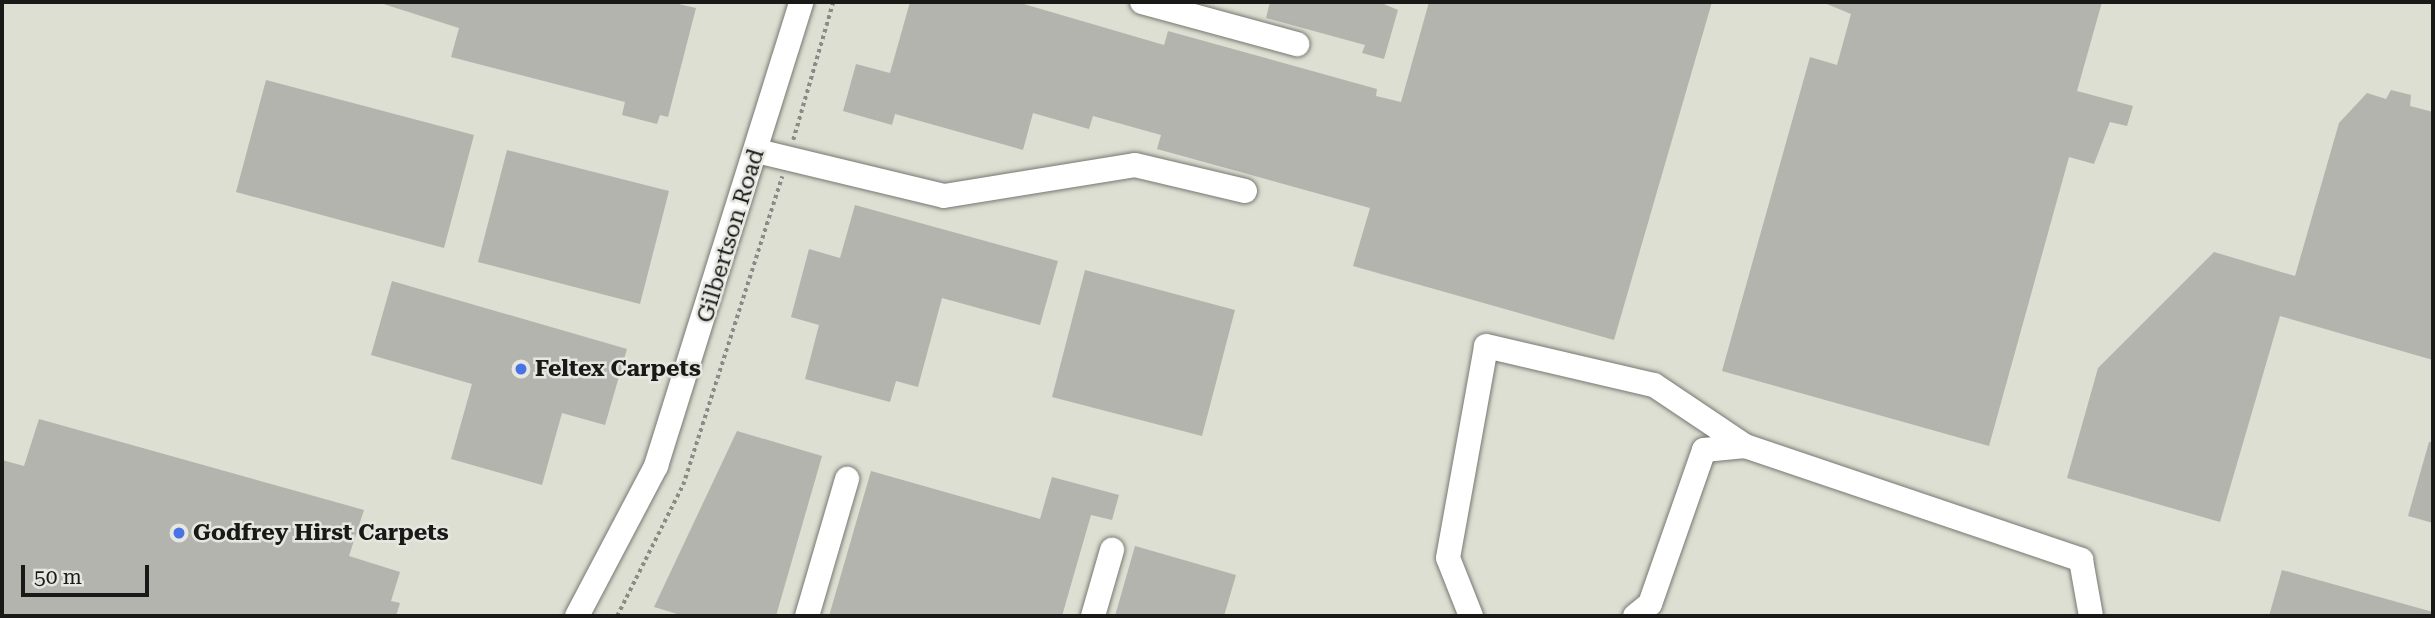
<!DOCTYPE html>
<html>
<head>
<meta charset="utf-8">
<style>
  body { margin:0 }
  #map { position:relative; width:2435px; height:618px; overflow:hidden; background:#e6e7e1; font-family:"Roboto Serif",serif }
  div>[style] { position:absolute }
  .built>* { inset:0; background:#dcdfd1 }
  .building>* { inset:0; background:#b3b4ae }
  .path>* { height:3.5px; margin-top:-1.75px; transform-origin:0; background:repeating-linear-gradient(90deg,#8a8b86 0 3.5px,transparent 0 7px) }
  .roads { filter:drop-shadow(0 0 2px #777873) drop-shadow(0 0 2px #777873) }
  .minor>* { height:24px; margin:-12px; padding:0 12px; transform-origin:12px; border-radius:12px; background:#fff }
  .dots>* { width:19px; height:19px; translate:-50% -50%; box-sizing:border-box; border:4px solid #e6e7e1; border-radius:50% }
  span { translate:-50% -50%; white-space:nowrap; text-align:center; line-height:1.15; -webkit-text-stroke:5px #e6e7e1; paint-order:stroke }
  .street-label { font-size:23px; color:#191a18 }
  .poi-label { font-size:23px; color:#191a18; font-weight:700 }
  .left { translate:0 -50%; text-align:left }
  .frame { position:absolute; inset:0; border:4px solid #191a18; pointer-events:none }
  .scale { position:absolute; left:21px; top:565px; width:128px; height:32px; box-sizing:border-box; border:4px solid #191a18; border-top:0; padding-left:9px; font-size:21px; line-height:24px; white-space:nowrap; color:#191a18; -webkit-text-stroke:5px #e6e7e1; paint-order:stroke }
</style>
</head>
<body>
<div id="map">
  <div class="built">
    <div style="clip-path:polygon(2px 2px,2433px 2px,2433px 616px,2px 616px)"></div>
  </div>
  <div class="building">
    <div style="clip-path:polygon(377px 2px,670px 2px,696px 8px,668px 117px,660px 115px,657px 124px,622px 115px,625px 102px,451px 57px,459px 28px)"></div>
    <div style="clip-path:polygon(910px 2px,1017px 2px,1164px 45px,1168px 31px,1377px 89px,1376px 96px,1401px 102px,1429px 2px,1712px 2px,1614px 340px,1353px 266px,1370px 208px,1157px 149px,1161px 135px,1093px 116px,1089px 129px,1033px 113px,1023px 150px,895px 114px,892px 125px,843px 111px,856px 64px,890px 73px)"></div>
    <div style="clip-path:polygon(1270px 2px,1379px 2px,1398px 10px,1384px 59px,1362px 53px,1365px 45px,1266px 18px)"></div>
    <div style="clip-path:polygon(1822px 2px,2102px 2px,2077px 91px,2133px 106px,2127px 126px,2110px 122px,2094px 164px,2069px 157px,1989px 446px,1722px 371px,1810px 57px,1837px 65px,1851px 14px)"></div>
    <div style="clip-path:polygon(266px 80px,474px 135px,444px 248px,236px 192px)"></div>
    <div style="clip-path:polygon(2391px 90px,2411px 95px,2410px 106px,2433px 112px,2433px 360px,2280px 316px,2220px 522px,2067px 478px,2098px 368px,2214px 252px,2295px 276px,2339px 123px,2367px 93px,2386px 99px)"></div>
    <div style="clip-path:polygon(507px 150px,669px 191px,640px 304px,478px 262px)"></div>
    <div style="clip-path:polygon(855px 205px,1058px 261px,1040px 325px,942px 298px,918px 387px,896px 381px,890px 402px,805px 379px,819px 325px,791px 317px,809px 249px,840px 258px)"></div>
    <div style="clip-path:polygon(1085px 270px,1235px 310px,1202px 436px,1052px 397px)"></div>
    <div style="clip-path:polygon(392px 281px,627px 349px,605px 425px,562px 413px,542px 485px,451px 459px,472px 384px,371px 355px)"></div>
    <div style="clip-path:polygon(39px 419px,364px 510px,349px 556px,400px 572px,391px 601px,400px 603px,396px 616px,2px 616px,2px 460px,24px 466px)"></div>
    <div style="clip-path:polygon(737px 431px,822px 456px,776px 616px,684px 616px,654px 607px)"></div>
    <div style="clip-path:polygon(2429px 442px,2433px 442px,2433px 523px,2408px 516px)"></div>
    <div style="clip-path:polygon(871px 471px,1040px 519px,1052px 477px,1119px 495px,1112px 520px,1091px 515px,1062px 616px,829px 616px)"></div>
    <div style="clip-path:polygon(1135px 546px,1236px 575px,1224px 616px,1115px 616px)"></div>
    <div style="clip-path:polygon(2282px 570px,2433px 612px,2432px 616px,2269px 616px)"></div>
  </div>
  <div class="path">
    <div style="left:793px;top:140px;width:144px;rotate:-73.8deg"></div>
    <div style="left:617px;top:616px;width:147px;rotate:-63.3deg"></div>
    <div style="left:683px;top:485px;width:324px;rotate:-72.2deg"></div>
  </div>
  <div class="roads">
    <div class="minor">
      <div style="left:1142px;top:2px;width:161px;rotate:15.2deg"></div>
      <div style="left:757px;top:151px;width:192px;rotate:13.5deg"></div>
      <div style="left:944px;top:196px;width:193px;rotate:-9.2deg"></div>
      <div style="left:1135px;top:165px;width:113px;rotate:13.3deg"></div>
      <div style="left:577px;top:616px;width:170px;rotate:-62.2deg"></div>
      <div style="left:656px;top:466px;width:486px;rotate:-72.6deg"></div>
      <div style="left:807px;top:616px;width:143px;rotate:-73.7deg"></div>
      <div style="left:1093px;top:616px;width:69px;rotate:-73.9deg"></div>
      <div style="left:1471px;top:616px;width:62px;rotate:-111.6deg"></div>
      <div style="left:1448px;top:558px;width:215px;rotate:-79.8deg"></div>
      <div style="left:1486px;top:346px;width:172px;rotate:13.1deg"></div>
      <div style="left:1654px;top:385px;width:110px;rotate:33.8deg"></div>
      <div style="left:1745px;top:446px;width:355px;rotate:18.7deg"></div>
      <div style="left:2081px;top:560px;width:57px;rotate:79.9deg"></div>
      <div style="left:1635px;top:616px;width:19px;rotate:-39deg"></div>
      <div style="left:1650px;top:604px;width:163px;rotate:-70.7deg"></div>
      <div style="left:1704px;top:450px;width:41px;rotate:-5.6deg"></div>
    </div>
  </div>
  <div class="dots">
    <div style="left:521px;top:369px;background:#4873e5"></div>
    <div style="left:179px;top:533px;background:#4873e5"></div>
  </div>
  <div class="street-label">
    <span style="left:731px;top:236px;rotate:-73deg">Gilbertson Road</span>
  </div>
  <div class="poi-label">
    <span class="left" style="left:535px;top:369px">Feltex Carpets</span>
    <span class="left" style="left:193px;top:533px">Godfrey Hirst Carpets</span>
  </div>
  <div class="frame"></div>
  <div class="scale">50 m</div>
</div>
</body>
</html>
